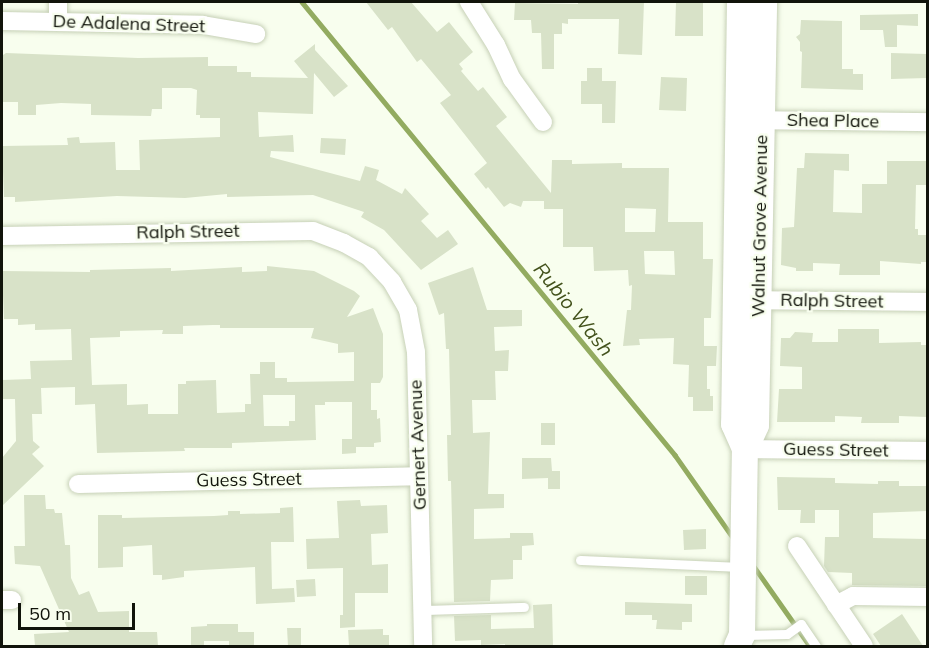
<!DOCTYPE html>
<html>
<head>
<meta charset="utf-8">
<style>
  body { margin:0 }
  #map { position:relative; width:929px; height:648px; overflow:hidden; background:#f8feee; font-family:Mulish,sans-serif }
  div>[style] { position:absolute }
  .stream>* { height:4.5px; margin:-2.25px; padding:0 2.25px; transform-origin:2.25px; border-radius:2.25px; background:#93ab60 }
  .building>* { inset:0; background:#d8e2c8 }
  .roads { filter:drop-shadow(0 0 2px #c6d0b6) drop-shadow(0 0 2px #c6d0b6) }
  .service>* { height:9px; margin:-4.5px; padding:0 4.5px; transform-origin:4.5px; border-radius:4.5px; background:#fff }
  .minor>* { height:18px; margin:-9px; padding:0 9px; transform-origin:9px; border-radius:9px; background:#fff }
  .secondary>* { height:26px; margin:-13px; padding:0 13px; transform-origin:13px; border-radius:13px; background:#fff }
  span { translate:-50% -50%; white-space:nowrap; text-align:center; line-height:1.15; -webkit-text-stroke:4.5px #f8feee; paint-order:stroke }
  .street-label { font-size:18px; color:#11140b }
  .water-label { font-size:20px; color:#43521c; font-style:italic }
  .frame { position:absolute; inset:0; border:3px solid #11140b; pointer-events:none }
  .scale { position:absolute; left:18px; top:603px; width:117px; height:27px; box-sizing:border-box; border:3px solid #11140b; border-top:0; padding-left:8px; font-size:18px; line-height:21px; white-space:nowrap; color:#11140b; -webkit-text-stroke:4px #f8feee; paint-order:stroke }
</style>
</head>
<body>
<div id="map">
  <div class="stream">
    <div style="left:302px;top:2px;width:587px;rotate:50.53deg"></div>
    <div style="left:675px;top:455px;width:103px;rotate:54.9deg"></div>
    <div style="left:753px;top:565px;width:99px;rotate:54.9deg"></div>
  </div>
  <div class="building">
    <div style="clip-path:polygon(evenodd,366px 2px,411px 2px,437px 32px,449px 22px,473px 52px,459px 64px,463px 69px,461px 71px,478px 91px,483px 87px,507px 117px,496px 126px,551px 193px,552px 160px,572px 160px,572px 164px,622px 163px,622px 168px,669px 168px,668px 222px,703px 222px,703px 259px,713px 259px,711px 318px,704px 318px,704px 346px,717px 346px,716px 366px,707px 366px,707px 389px,710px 389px,710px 396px,713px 396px,713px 411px,693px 411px,693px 397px,688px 397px,689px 365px,673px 364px,674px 338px,639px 339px,640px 345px,623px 346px,627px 310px,631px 310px,632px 285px,629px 286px,628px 270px,594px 271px,593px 247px,563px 247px,563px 209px,544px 209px,544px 201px,523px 201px,521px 207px,510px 203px,504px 207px,488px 187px,486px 189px,474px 174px,487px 163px,440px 103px,451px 95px,421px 59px,417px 62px,392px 27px,388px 30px,366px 2px,625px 208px,656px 209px,655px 232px,625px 232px,625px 208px,366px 2px,644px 251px,674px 251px,675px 275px,645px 274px,644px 251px)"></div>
    <div style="clip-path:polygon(578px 2px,644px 2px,642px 55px,618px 54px,619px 19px,568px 19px,568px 24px,562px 23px,562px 34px,554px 34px,554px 69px,542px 69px,541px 33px,532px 33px,531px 20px,514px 20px,515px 3px,578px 4px)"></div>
    <div style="clip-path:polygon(676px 2px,703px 2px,703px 36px,675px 36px)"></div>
    <div style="clip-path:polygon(918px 14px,918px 26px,897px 25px,897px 47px,885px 47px,883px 30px,860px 30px,860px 15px)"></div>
    <div style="clip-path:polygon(801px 20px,842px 21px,842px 69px,853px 69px,853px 74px,863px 74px,863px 90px,801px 88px,802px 52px,800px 51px,800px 42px,796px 37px,800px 34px)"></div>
    <div style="clip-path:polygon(315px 44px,315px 50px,348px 86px,334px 97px,314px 73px,313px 114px,258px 112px,259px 137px,293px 135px,294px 152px,271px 151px,270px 157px,360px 181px,365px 166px,379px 170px,376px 180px,402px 194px,405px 188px,429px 214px,421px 221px,437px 238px,448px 230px,458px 244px,421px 270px,384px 230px,361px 217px,364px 212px,313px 195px,227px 197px,227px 194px,185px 198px,117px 196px,15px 202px,15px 197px,4px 197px,2px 146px,68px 145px,67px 138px,79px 137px,80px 143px,115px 142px,116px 170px,140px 170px,139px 140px,220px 137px,220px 118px,200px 118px,200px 115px,196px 115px,197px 90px,191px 88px,162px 88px,162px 109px,152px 109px,151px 116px,91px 115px,91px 104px,61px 103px,36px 105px,36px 115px,18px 115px,18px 102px,2px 102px,3px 55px,6px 53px,138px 58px,208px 57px,208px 66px,237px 66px,237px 72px,251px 72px,251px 77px,308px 78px,294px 61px)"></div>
    <div style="clip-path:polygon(891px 53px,927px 54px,927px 78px,891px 79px)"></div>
    <div style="clip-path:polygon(587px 68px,602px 68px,602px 81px,616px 81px,615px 123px,602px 123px,602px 104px,581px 104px,581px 81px,587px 81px)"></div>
    <div style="clip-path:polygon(661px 77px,687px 78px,686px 111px,659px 110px)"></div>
    <div style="clip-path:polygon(321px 138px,346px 139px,345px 155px,320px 153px)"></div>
    <div style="clip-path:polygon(805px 153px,849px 154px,849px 171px,834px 170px,833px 212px,862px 213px,862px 184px,887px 184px,887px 161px,927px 161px,927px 185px,916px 185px,915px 229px,918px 229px,918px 235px,927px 235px,927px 262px,921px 262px,921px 264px,880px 261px,880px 275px,839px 275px,840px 264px,813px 263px,813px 271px,796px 271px,796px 268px,781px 265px,782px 228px,794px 227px,797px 168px,804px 168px)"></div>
    <div style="clip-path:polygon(evenodd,267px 266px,314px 271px,354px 291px,360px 296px,347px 317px,373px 308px,383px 334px,383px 377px,380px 383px,371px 383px,371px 410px,377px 410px,377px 419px,380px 418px,381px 442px,374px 443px,374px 447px,356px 447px,356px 453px,342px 454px,342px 439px,352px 439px,352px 402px,325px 402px,325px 405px,315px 405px,316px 440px,232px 443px,232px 448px,184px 448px,185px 451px,97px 453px,95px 404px,75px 405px,75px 387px,41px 388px,42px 414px,32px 414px,33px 441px,40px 447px,32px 454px,44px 466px,2px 506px,2px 458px,16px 441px,15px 399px,2px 399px,2px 380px,31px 379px,30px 361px,72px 360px,71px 329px,35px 330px,35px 324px,18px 325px,18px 319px,4px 319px,2px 271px,90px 272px,90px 270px,171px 268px,171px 271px,242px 267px,242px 272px,267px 271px,267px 266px,213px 325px,220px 325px,220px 328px,314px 328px,311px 338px,338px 344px,338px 353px,354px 352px,354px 381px,287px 382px,287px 378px,275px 378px,275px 362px,260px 362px,260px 374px,250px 374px,251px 404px,245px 404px,245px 412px,217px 413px,216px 380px,186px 381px,186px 384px,178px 384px,178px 414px,148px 414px,148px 404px,127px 405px,127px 384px,92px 385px,90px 338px,120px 337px,120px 331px,163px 330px,162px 334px,183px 334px,183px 326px,213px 325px,267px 266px,263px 395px,295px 395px,295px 421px,289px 421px,289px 426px,264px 426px,263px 395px)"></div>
    <div style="clip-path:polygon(473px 267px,487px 310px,522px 310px,522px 326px,494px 327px,495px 351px,509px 350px,508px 371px,495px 371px,496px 400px,472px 400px,473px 433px,490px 432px,488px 494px,504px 494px,504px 508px,474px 509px,474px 539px,510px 538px,510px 533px,533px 533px,534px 545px,522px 546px,522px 560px,513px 560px,513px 579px,491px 580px,490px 601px,454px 602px,451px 481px,448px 481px,447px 435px,451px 435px,449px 349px,446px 349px,444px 313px,439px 315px,428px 283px)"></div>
    <div style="clip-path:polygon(838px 329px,879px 329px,879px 343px,921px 342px,921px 345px,927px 345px,927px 417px,899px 416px,899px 423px,861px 423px,862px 417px,835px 416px,835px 422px,777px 422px,779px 389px,802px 389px,802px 367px,780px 366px,781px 338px,790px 338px,795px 332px,813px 333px,812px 342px,838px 342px)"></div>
    <div style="clip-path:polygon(541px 423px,555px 423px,555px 445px,541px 445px)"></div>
    <div style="clip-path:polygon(522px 458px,551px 458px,552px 471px,560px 471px,560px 489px,548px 489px,548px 478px,522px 479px)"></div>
    <div style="clip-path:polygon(777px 477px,835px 478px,835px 483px,878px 484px,878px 481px,899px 481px,899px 486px,927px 486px,927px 511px,873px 513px,873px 538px,927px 539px,927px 586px,852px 585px,852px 573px,828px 572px,824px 566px,825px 537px,839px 537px,839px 510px,815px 510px,815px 523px,800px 523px,801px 510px,778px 510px)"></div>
    <div style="clip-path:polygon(24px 495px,45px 495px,46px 509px,54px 509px,55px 513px,62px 513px,65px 545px,70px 545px,71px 578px,79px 595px,89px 591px,98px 612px,129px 611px,129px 632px,157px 632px,158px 646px,35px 646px,34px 634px,69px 632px,40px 566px,15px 564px,14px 546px,25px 546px)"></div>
    <div style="clip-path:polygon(360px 500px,361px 506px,387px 505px,388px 533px,371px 534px,372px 565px,388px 564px,388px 593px,355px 593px,355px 627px,340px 628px,340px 615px,343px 615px,343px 568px,307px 569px,306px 539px,339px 538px,337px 501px)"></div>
    <div style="clip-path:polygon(293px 507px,294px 542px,271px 542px,272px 589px,294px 588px,295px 602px,256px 604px,255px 567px,184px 571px,184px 577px,162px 580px,162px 575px,153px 575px,152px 545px,123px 547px,123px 567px,98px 568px,98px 515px,122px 515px,122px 518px,214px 516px,228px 515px,228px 511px,240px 511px,240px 514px,280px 513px,280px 508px)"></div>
    <div style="clip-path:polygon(706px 529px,706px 549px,684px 550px,683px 530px)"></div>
    <div style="clip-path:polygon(685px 576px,707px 576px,707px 595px,685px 595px)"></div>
    <div style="clip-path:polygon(315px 579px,316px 596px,297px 597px,296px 580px)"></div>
    <div style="clip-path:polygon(625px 602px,692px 604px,692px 622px,682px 622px,682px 630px,656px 629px,657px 620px,652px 620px,652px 615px,625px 615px)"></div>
    <div style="clip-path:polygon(552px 604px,553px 646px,505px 646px,505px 644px,481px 645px,481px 640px,455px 641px,454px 616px,491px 615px,491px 629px,534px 628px,533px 605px)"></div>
    <div style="clip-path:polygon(902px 614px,923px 646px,881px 646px,873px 634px)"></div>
    <div style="clip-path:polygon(207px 624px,238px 624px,238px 632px,254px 632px,254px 646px,229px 646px,229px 641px,204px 641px,204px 646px,191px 646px,191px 627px,207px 626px)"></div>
    <div style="clip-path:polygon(287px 628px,301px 628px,301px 646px,288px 646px)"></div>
    <div style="clip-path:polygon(383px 629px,383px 635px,389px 635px,389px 646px,349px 646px,348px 630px)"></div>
  </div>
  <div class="roads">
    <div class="service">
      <div style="left:580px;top:560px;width:162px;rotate:2.5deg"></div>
      <div style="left:422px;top:610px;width:102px;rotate:-1.7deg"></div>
      <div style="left:745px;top:635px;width:42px;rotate:-1.4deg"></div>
      <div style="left:787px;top:634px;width:17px;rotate:-36deg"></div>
      <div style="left:801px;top:624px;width:27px;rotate:56deg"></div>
    </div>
    <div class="minor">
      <div style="left:58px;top:2px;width:20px;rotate:90deg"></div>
      <div style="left:469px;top:2px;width:51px;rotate:57.9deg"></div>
      <div style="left:496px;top:45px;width:38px;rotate:65deg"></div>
      <div style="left:512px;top:79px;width:53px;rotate:54.2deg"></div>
      <div style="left:2px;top:21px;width:201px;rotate:1.1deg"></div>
      <div style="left:203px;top:25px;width:54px;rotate:9.6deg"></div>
      <div style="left:752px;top:120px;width:176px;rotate:0.7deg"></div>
      <div style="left:2px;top:236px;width:311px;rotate:-0.9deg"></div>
      <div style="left:313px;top:231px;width:33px;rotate:21deg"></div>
      <div style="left:344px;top:243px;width:29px;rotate:29deg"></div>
      <div style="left:369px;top:257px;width:34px;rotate:47deg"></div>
      <div style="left:392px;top:282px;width:32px;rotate:60deg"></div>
      <div style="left:408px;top:310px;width:43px;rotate:79.2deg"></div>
      <div style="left:416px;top:352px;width:294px;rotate:88.6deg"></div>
      <div style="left:746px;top:300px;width:182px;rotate:0.6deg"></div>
      <div style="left:745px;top:449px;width:183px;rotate:0.6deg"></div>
      <div style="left:78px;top:484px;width:341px;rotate:-1.3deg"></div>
      <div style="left:797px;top:546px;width:120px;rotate:56.2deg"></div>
      <div style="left:2px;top:600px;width:10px"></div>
      <div style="left:836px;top:605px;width:19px;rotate:-28deg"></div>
      <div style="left:853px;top:596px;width:75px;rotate:0.8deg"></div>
    </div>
    <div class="secondary">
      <div style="left:740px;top:2px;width:422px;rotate:90.8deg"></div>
      <div style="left:734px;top:424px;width:27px;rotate:66deg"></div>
      <div style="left:737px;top:646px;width:12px;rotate:-66deg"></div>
      <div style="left:742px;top:635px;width:186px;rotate:-89.1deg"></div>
      <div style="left:745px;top:449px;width:26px;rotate:-65deg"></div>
      <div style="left:756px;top:425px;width:423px;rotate:-88.9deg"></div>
    </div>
  </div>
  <div class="street-label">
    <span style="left:129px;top:24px;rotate:2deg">De Adalena Street</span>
    <span style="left:833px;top:121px;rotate:1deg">Shea Place</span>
    <span style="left:760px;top:226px;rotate:-89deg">Walnut Grove Avenue</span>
    <span style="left:188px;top:232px;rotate:-1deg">Ralph Street</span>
    <span style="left:832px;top:301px;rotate:1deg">Ralph Street</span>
    <span style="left:418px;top:445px;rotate:-92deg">Gernert Avenue</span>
    <span style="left:836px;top:450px;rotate:1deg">Guess Street</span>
    <span style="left:249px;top:480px;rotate:-1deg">Guess Street</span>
  </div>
  <div class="water-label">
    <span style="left:574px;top:309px;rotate:51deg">Rubio Wash</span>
  </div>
  <div class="frame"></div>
  <div class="scale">50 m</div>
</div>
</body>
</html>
